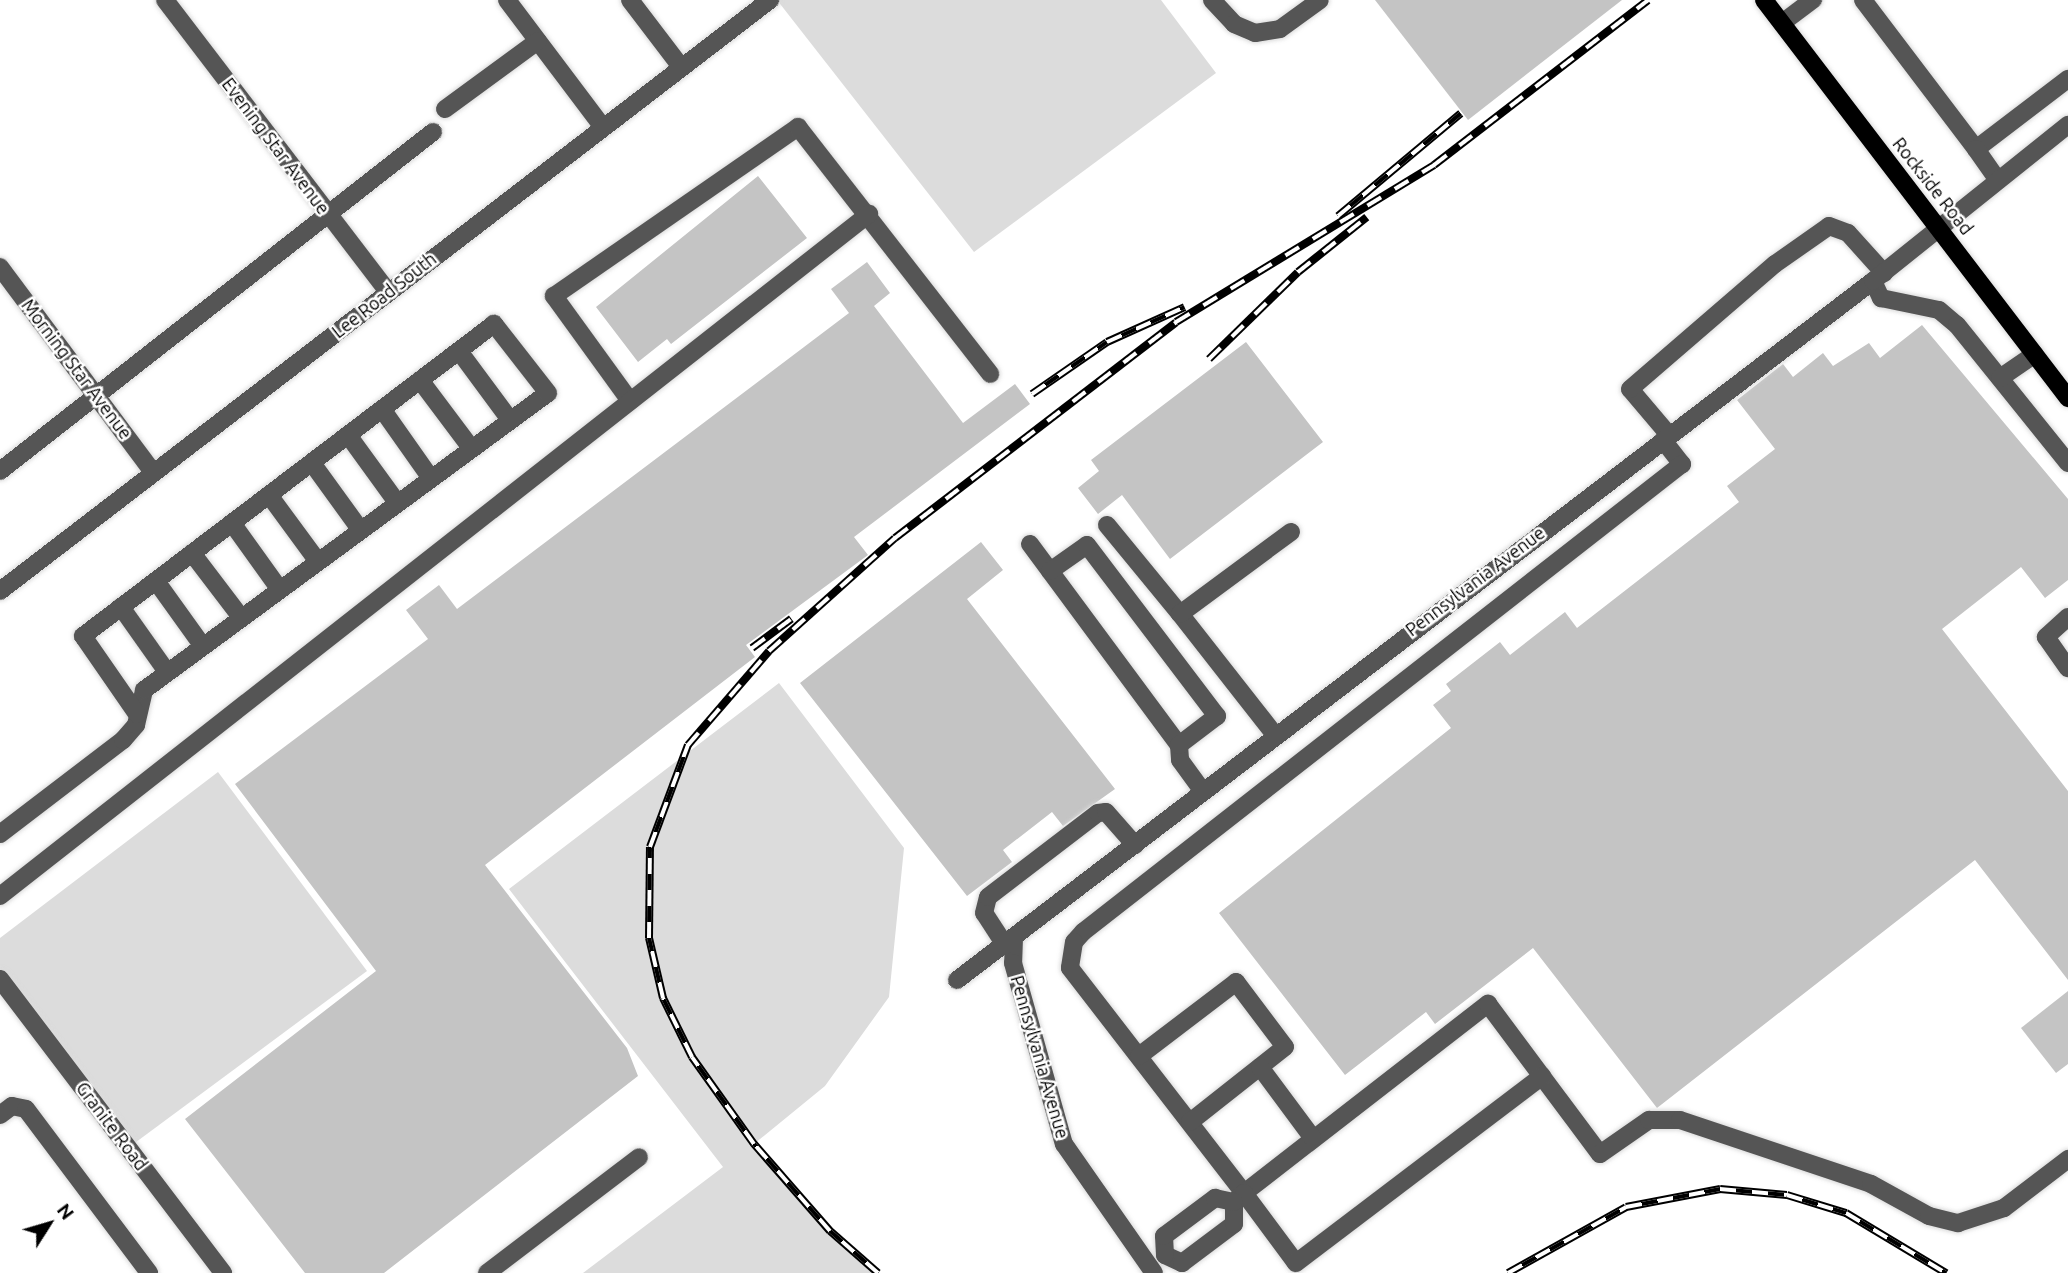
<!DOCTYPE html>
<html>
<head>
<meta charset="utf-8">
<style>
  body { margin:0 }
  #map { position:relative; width:2068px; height:1273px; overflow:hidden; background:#fff; font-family:Ubuntu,sans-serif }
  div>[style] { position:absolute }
  .green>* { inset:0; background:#dcdcdc }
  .building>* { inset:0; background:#c4c4c4 }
  .roads { filter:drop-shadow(0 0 2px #dbdbdb) drop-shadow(0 0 2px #dbdbdb) }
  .minor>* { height:18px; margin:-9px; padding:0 9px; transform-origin:9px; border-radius:9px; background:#555 }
  .major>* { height:18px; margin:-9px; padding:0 9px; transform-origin:9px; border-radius:9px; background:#000 }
  .rail>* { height:8px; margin-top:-4px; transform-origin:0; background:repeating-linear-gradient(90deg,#fff 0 16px,#000 0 32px); box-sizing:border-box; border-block:2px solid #000 }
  span { translate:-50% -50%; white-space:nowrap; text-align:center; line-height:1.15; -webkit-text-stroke:5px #fff; paint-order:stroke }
  .street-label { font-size:18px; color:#000 }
  .north { position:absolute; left:14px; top:1189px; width:70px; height:70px; -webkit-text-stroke:5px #fff; paint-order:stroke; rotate:53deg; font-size:19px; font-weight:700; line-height:28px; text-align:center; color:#000 }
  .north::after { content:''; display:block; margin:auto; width:24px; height:32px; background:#000; clip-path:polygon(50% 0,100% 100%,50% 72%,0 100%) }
</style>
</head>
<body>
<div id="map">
  <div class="green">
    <div style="clip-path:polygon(777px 0,1161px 0,1216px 73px,974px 252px)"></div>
    <div style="clip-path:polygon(779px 683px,904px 848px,889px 997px,825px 1086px,754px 1144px,830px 1231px,878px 1273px,583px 1273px,723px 1167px,509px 889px)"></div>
    <div style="clip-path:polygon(218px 772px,367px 971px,128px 1148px,0 979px,0 938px)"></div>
  </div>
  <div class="building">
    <div style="clip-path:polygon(1375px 0,1622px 0,1468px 120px)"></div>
    <div style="clip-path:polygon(758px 176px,807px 238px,671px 344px,667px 339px,638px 362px,596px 307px)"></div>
    <div style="clip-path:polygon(867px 262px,890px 293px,874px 306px,963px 423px,1015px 384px,1030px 404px,854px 537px,868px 555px,746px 645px,755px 657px,485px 865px,627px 1048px,638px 1076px,384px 1273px,305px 1273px,185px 1119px,376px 971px,235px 784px,428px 639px,406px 610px,439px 585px,457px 609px,849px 313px,831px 289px)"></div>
    <div style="clip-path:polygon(1922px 325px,2068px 499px,2068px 580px,2045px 598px,2021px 567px,1942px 629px,2068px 791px,2068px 980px,1975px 860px,1657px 1108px,1533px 948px,1435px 1024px,1426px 1012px,1345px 1075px,1219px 913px,1451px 728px,1433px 705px,1451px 691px,1446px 684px,1500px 642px,1510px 655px,1565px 612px,1577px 628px,1739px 502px,1727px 486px,1775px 449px,1737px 400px,1783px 364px,1793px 377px,1823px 353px,1833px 366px,1869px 343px,1880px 358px)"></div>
    <div style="clip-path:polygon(1246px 342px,1323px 442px,1170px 559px,1122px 495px,1098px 514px,1078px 488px,1099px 471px,1091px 460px)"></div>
    <div style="clip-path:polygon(981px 542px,1003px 570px,967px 599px,1115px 789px,1063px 826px,1052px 812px,1003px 850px,1012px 862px,967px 896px,800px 683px)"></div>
    <div style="clip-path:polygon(2068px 991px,2068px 1064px,2056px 1073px,2021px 1028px)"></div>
  </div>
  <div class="roads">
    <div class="minor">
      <div style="left:165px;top:0;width:367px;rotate:52.6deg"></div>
      <div style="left:507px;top:0;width:158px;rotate:53deg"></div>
      <div style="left:630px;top:0;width:84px;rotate:52.7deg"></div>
      <div style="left:1212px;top:0;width:33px;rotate:47deg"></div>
      <div style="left:1234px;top:24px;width:23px;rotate:23deg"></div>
      <div style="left:1255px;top:33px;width:25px;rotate:-9deg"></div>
      <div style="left:1280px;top:29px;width:49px;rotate:-35.9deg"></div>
      <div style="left:1863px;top:0;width:187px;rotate:52.8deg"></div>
      <div style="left:1976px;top:149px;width:116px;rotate:-37.3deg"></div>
      <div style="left:1782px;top:23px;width:39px;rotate:-37deg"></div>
      <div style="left:445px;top:109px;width:115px;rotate:-36.2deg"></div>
      <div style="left:1976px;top:149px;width:38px;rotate:55deg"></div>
      <div style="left:0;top:267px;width:256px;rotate:53.3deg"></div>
      <div style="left:1873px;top:281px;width:19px;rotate:65deg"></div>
      <div style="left:1881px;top:298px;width:59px;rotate:11.7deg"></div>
      <div style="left:1939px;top:310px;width:23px;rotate:40deg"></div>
      <div style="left:1957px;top:325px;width:177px;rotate:51.2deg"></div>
      <div style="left:459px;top:351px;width:86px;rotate:53.5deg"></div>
      <div style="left:2000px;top:378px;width:42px;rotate:-34.4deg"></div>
      <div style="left:420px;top:380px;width:85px;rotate:53.1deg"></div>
      <div style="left:630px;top:401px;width:130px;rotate:-125.9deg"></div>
      <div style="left:554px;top:296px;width:297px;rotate:-34.7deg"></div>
      <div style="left:798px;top:127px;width:313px;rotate:52.1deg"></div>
      <div style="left:382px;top:409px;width:83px;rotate:54.8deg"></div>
      <div style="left:348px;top:435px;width:82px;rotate:54deg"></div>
      <div style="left:1669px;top:435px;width:60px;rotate:-130.3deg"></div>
      <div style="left:1630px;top:389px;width:191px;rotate:-40.8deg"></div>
      <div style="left:1775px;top:264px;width:66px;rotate:-35.1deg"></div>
      <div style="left:1829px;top:226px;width:20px;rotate:20deg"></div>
      <div style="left:1848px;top:233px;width:54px;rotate:48deg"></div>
      <div style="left:1663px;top:440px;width:31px;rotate:52deg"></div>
      <div style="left:1682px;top:464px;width:760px;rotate:142deg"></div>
      <div style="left:1083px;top:932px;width:13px;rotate:132deg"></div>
      <div style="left:1074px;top:942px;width:26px;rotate:99deg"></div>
      <div style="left:1070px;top:968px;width:284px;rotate:52.3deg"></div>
      <div style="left:1244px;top:1193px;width:309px;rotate:-37.8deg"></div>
      <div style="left:1488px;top:1004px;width:187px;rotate:53.3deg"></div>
      <div style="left:1600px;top:1154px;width:60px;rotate:-34.8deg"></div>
      <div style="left:1649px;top:1120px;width:31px"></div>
      <div style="left:1680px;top:1120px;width:201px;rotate:18.5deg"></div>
      <div style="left:1871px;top:1184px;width:66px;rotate:28.9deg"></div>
      <div style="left:1929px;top:1216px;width:30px;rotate:14deg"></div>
      <div style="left:1958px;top:1223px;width:48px;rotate:-18.1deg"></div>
      <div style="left:2004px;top:1208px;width:81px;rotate:-37.4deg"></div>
      <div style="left:312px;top:463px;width:80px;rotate:54.1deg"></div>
      <div style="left:0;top:471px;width:550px;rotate:-38.06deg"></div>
      <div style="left:269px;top:495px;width:79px;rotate:53.7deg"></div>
      <div style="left:232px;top:523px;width:79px;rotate:54.3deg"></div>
      <div style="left:1107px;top:525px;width:115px;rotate:50.6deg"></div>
      <div style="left:1030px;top:544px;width:250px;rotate:53.5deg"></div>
      <div style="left:1179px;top:745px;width:15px;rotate:86deg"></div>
      <div style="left:1180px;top:760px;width:39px;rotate:54deg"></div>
      <div style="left:192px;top:553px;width:79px;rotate:52.7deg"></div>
      <div style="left:1050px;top:571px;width:45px;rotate:-35.1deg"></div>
      <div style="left:1087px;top:545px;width:215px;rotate:52.8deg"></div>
      <div style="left:1217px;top:716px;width:48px;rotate:142.7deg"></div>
      <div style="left:156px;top:581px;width:79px;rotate:54.3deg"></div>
      <div style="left:0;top:591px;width:971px;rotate:-37.51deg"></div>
      <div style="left:121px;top:607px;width:80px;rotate:54.7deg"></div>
      <div style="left:2068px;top:617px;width:30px;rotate:138deg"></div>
      <div style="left:2046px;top:637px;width:38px;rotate:55deg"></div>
      <div style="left:1275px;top:735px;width:154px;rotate:-128.1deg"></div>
      <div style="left:1180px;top:614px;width:138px;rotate:-36.5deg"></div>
      <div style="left:0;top:834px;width:155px;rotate:-37.4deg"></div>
      <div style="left:123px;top:740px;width:20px;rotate:-49deg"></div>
      <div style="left:136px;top:725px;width:36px;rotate:-77deg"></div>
      <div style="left:144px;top:690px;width:501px;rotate:-36.32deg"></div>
      <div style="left:548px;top:393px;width:88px;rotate:-128deg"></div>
      <div style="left:494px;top:324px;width:516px;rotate:142.8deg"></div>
      <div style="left:83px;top:636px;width:95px;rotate:55.3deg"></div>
      <div style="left:0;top:896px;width:1105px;rotate:-38.13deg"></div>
      <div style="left:1014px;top:938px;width:25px;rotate:92deg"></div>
      <div style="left:1013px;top:963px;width:188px;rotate:74.3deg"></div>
      <div style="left:1064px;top:1144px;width:157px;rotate:55.1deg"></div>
      <div style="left:1005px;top:945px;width:38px;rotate:-123deg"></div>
      <div style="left:984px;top:913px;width:16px;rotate:-76deg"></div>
      <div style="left:988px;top:897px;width:138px;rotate:-37.4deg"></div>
      <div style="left:1098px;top:813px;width:8px;rotate:-7deg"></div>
      <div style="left:1106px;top:812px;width:44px;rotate:48.7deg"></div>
      <div style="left:0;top:979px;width:369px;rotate:52.8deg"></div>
      <div style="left:957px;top:980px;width:1152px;rotate:-37.35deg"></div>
      <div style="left:1873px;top:281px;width:250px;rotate:-38.7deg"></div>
      <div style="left:1139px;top:1056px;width:122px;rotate:-37.3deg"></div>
      <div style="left:1236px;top:982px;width:81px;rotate:53deg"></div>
      <div style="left:1285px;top:1047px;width:121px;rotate:141.7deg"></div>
      <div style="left:1260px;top:1067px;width:87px;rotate:53.4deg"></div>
      <div style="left:0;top:1115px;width:15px;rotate:-37deg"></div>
      <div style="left:12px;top:1106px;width:14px;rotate:12deg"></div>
      <div style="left:26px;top:1109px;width:205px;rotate:53.1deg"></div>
      <div style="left:1165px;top:1255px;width:19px;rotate:25deg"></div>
      <div style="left:1182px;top:1263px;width:65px;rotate:-36.9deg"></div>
      <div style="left:1234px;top:1224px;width:22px;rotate:-90deg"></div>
      <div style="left:1234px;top:1202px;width:13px;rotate:-42deg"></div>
      <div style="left:1244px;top:1193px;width:87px;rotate:53.4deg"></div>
      <div style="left:1296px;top:1263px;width:309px;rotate:-37.2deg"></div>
      <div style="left:1165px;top:1255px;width:19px;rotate:-93deg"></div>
      <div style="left:1164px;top:1236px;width:64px;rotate:-36.7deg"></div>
      <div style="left:1215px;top:1198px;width:19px;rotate:12deg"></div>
      <div style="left:487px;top:1273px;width:191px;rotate:-37.3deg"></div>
    </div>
    <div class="major">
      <div style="left:1764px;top:0;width:501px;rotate:52.63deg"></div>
    </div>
  </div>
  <div class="rail">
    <div style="left:1338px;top:216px;width:160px;rotate:-39.9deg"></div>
    <div style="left:1209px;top:359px;width:124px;rotate:-44.3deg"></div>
    <div style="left:1298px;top:272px;width:88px;rotate:-38.6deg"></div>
    <div style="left:1032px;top:394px;width:91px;rotate:-34.7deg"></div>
    <div style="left:1107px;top:342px;width:85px;rotate:-24.2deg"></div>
    <div style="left:752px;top:648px;width:49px;rotate:-36.6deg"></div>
    <div style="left:878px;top:1273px;width:64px;rotate:-138.8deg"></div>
    <div style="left:830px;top:1231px;width:116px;rotate:-131.1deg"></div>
    <div style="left:754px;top:1144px;width:107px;rotate:-125.5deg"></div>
    <div style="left:692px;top:1057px;width:66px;rotate:-116.2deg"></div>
    <div style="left:663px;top:998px;width:62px;rotate:-103.1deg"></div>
    <div style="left:649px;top:938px;width:91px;rotate:-89.4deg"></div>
    <div style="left:650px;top:847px;width:109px;rotate:-69.6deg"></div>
    <div style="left:688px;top:745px;width:124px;rotate:-49.2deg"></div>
    <div style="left:769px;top:651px;width:169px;rotate:-41.9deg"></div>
    <div style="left:895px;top:538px;width:354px;rotate:-37.5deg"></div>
    <div style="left:1176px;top:322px;width:302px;rotate:-31.3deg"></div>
    <div style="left:1434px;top:165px;width:270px;rotate:-37.6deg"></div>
    <div style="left:1508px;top:1273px;width:135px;rotate:-29.2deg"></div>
    <div style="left:1626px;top:1207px;width:96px;rotate:-10.8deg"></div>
    <div style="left:1720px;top:1189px;width:67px;rotate:5.1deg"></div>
    <div style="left:1787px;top:1195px;width:62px;rotate:17deg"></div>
    <div style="left:1846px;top:1213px;width:117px;rotate:31deg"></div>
  </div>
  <div class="street-label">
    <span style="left:276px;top:146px;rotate:53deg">Evening Star Avenue</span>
    <span style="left:1933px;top:186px;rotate:52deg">Rockside Road</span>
    <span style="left:384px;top:295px;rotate:-38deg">Lee Road South</span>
    <span style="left:77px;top:369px;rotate:53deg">Morning Star Avenue</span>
    <span style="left:1475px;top:581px;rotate:-37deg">Pennsylvania Avenue</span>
    <span style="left:1040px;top:1057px;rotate:74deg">Pennsylvania Avenue</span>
    <span style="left:112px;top:1126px;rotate:53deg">Granite Road</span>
  </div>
  <div class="north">N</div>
</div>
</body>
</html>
